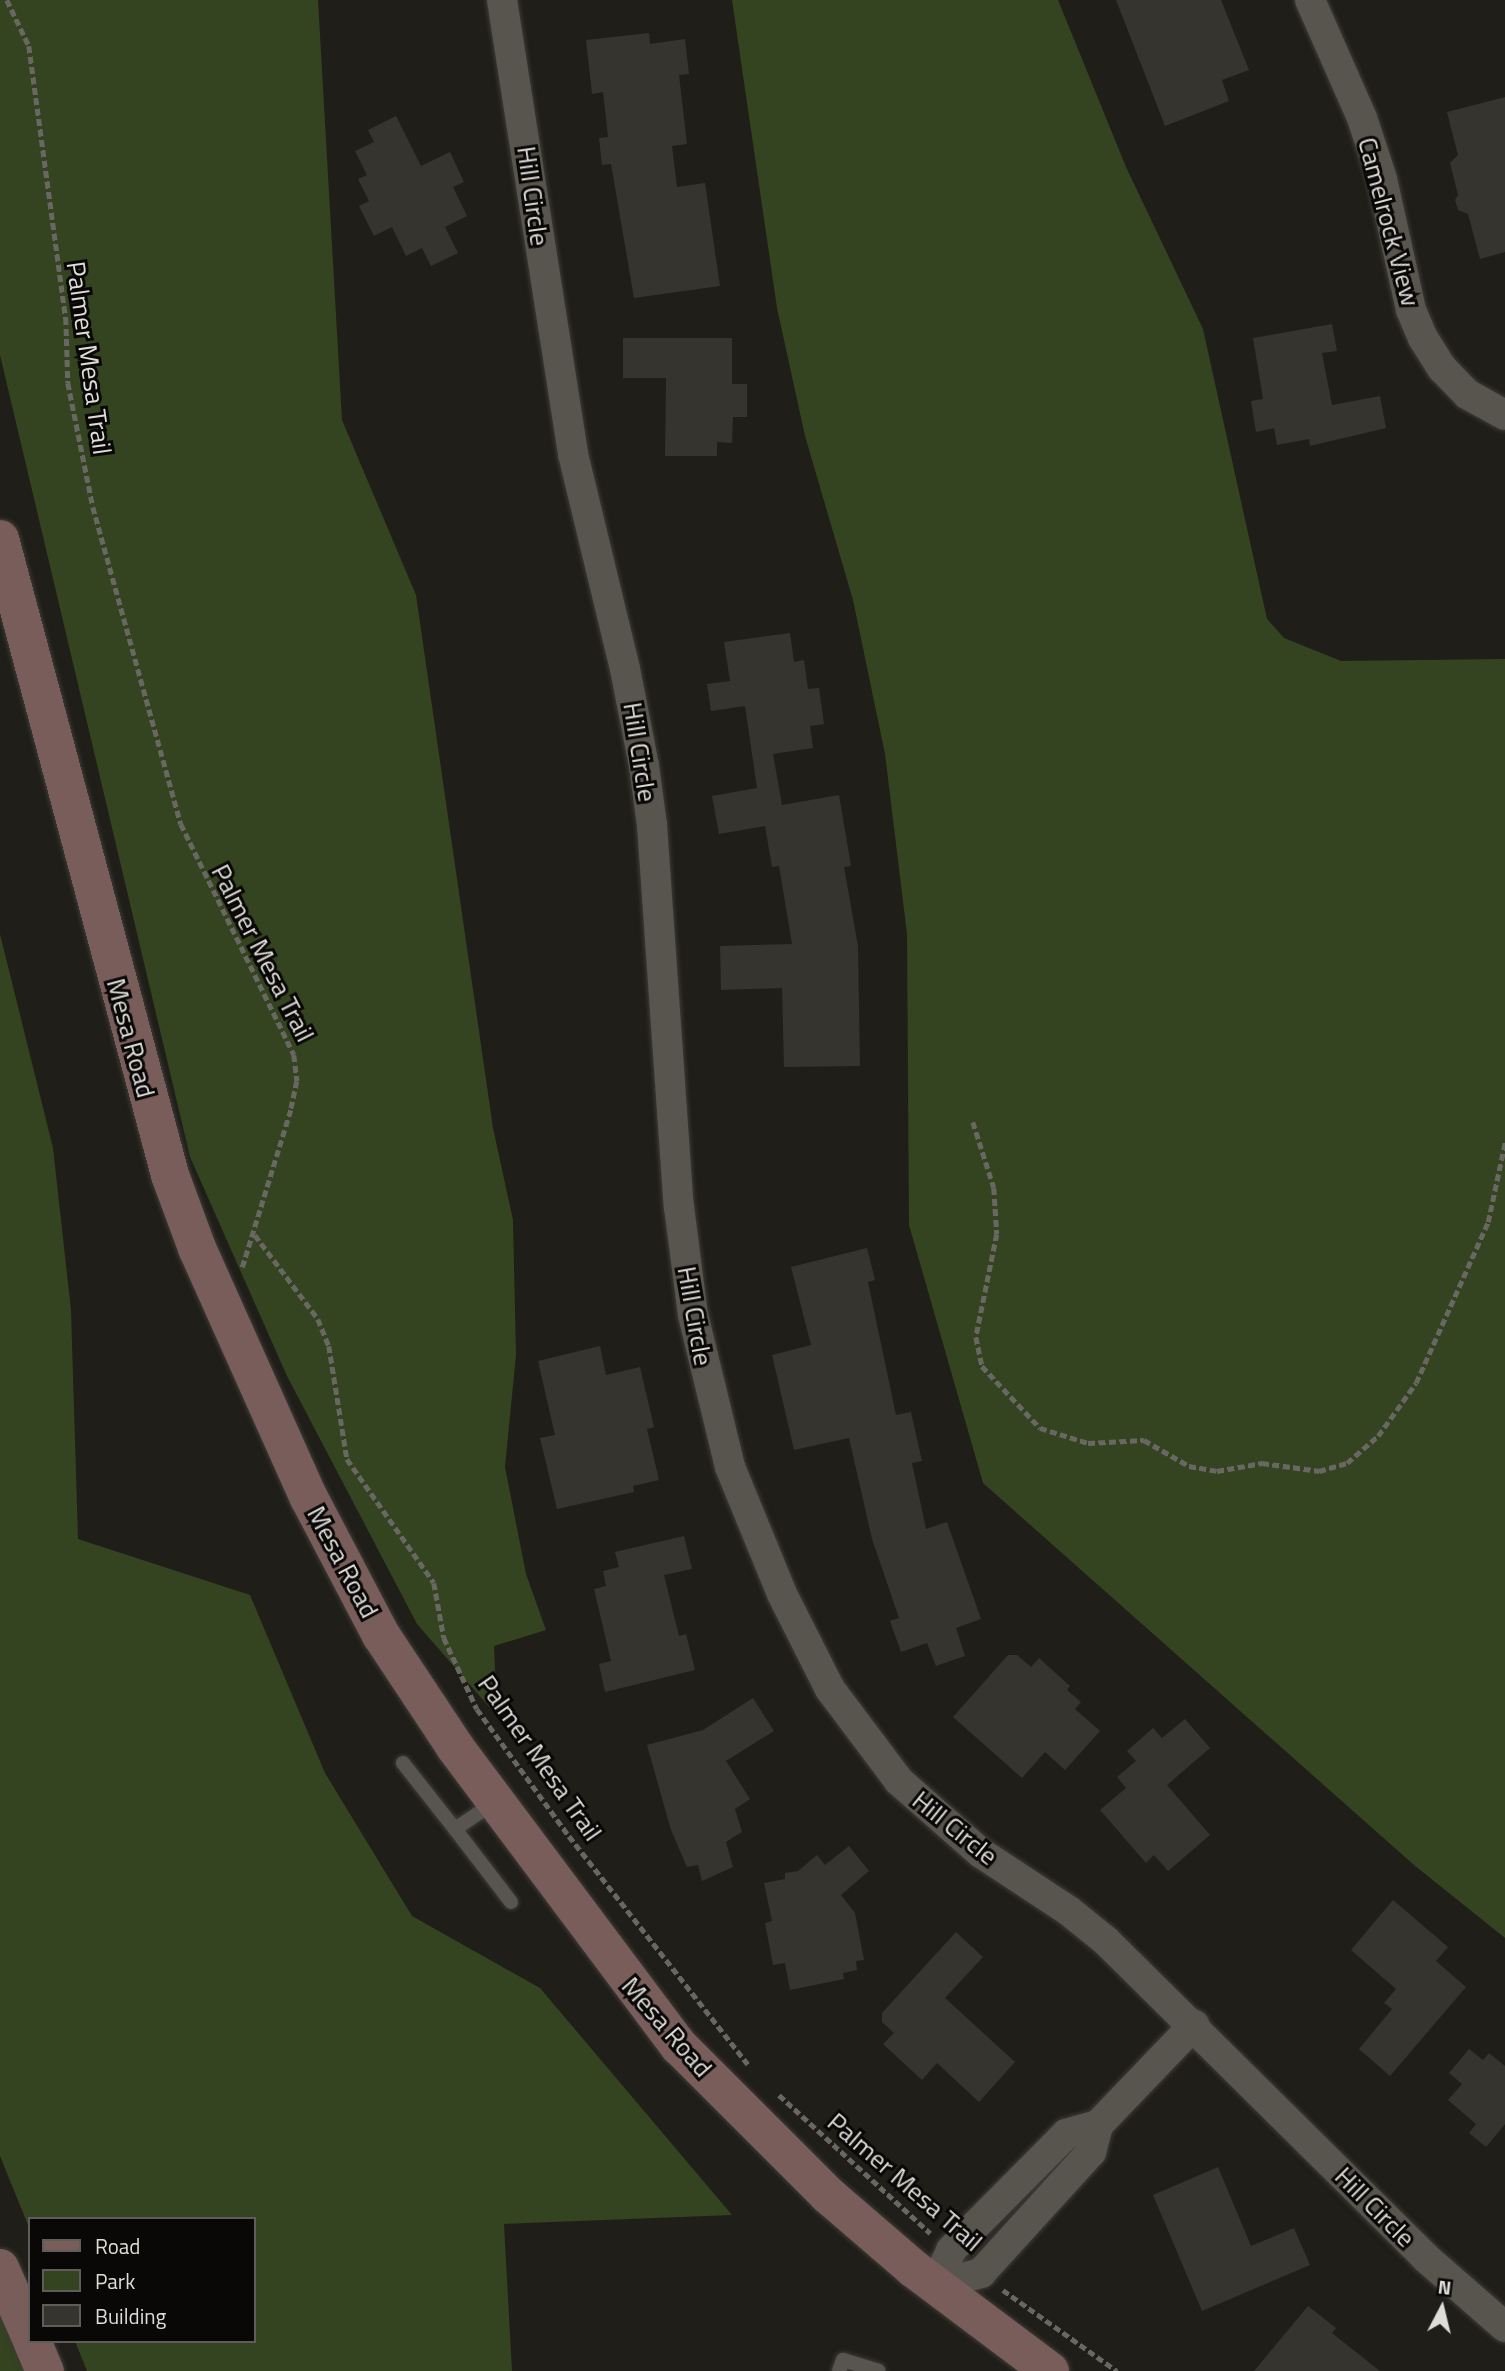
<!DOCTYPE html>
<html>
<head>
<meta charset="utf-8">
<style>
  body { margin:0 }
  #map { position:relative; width:1505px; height:2371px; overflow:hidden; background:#201e18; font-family:"Titillium Web",sans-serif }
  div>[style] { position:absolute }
  .green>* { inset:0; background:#344320 }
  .building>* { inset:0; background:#36342e }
  .path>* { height:4.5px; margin-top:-2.25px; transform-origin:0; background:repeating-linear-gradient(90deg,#696762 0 7px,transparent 0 10.5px) }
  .roads { filter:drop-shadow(0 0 2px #3d3b37) drop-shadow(0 0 2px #3d3b37) }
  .lane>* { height:14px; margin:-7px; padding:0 7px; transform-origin:7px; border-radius:7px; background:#58554e }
  .street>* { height:30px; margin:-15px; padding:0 15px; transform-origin:15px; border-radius:15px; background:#58554e }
  .secondary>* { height:38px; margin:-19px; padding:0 19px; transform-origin:19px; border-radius:19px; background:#785d5b }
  span { translate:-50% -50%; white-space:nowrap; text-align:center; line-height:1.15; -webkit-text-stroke:6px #090806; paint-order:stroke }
  .street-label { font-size:26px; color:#deddd9 }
  .legend { position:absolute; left:28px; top:2217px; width:228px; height:126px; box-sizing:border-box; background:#090806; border:2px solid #5e5d5a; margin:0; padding:9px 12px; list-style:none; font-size:21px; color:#deddd9 }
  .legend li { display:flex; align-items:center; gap:14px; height:35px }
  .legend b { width:35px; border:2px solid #5e5d5a }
  .north { position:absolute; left:1407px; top:2273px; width:70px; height:70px; -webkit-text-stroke:5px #090806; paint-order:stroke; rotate:7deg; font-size:19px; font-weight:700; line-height:28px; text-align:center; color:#deddd9 }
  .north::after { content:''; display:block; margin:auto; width:24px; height:32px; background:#deddd9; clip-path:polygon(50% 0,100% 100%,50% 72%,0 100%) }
</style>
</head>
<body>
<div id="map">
  <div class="green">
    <div style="clip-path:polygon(0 0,318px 0,342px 420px,416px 595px,493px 1128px,513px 1220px,516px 1355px,505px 1467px,526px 1574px,546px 1630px,494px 1646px,497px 1716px,417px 1624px,287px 1376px,190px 1157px,0 355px)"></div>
    <div style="clip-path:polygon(732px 0,1058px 0,1126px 167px,1203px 329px,1267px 619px,1284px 638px,1341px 661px,1505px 659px,1505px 1938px,1414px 1865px,983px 1483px,909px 1225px,907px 934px,885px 754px,853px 600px,805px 436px,777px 308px)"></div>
    <div style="clip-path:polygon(0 934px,53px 1148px,71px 1310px,78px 1539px,250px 1595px,325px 1773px,412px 1916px,540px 1988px,732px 2215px,504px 2224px,512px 2371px,87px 2371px,75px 2341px,254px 2341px,254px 2219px,30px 2219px,30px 2230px,0 2156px)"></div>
    <div style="clip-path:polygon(0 2313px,24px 2371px,0 2371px)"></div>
  </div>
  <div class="building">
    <div style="clip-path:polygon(1116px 0,1221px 0,1249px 70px,1222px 80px,1229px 101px,1165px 126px)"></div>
    <div style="clip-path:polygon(649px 33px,650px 44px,685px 39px,689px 74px,679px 75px,687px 144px,672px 146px,677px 187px,705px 183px,720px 286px,634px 298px,611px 164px,602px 165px,599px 138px,608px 137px,603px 92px,592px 94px,586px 40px)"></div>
    <div style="clip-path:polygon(1505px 97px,1505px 252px,1480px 259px,1468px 214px,1458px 210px,1455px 200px,1458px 195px,1450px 163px,1458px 155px,1447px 112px)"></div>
    <div style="clip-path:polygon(396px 116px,421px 166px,450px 152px,464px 182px,453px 187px,467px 216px,445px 227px,458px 253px,431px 266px,422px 248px,406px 256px,392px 227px,374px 236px,359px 206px,369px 201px,358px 179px,367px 175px,355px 151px,374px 142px,368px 130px)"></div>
    <div style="clip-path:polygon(1332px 324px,1337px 351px,1322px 353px,1332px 405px,1380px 396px,1386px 428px,1310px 446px,1309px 439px,1277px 445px,1274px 428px,1256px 432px,1251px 401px,1263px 399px,1253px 338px)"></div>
    <div style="clip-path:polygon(623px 338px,732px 338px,732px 384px,747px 384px,747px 417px,733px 417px,732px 443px,717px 442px,717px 456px,665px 456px,666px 378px,623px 378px)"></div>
    <div style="clip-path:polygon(790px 633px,794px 662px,804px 660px,808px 689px,819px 688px,824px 724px,810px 726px,813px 748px,773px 754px,782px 805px,839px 795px,851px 866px,844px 867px,858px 946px,860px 1066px,784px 1067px,782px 988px,721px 990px,720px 946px,792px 944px,779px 866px,772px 867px,765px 826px,719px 834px,712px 796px,757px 788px,745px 706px,711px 711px,707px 684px,730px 681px,724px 642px)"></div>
    <div style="clip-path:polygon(867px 1248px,875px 1280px,868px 1282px,896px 1415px,911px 1412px,922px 1461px,912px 1463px,926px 1529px,947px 1522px,981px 1619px,956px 1628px,965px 1656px,936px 1666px,927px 1643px,901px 1652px,890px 1621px,899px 1618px,872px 1539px,849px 1438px,794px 1450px,772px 1355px,811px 1345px,791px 1267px)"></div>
    <div style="clip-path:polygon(600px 1346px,606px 1375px,640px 1367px,654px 1427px,647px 1429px,659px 1480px,633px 1486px,634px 1492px,557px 1509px,540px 1438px,555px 1435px,538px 1361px)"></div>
    <div style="clip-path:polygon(684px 1536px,692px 1569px,664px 1575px,679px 1636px,686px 1634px,695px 1670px,605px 1692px,599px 1664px,611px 1661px,594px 1589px,606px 1586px,603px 1571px,619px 1567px,615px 1552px)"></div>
    <div style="clip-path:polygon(1008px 1655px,1017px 1655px,1031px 1667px,1039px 1658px,1070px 1686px,1067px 1690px,1081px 1702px,1075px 1709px,1100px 1731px,1065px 1770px,1045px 1752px,1022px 1778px,953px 1717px)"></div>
    <div style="clip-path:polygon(753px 1698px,774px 1731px,726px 1761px,750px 1799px,735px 1809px,742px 1832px,726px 1842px,733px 1867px,702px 1881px,698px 1865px,687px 1867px,671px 1830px,647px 1745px,703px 1730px)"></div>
    <div style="clip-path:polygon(1185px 1719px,1210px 1748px,1167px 1785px,1210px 1835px,1168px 1871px,1154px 1855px,1146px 1863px,1100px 1810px,1126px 1788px,1117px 1777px,1136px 1761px,1127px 1751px,1153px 1728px,1162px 1738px)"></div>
    <div style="clip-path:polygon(849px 1846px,869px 1871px,841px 1895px,855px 1913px,864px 1960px,856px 1961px,857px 1970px,843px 1973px,844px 1979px,790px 1990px,785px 1963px,773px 1965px,765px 1923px,772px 1921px,764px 1883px,785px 1879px,785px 1873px,798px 1871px,817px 1855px,825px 1865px)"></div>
    <div style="clip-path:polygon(1393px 1900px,1448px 1947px,1436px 1961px,1466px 1987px,1390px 2076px,1359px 2049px,1392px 2009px,1384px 2003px,1396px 1989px,1351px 1950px)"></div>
    <div style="clip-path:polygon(956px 1932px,983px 1957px,945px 1998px,1015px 2062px,979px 2102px,937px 2063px,922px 2080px,883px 2044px,894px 2033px,882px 2022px,882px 2013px)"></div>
    <div style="clip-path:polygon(1469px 2049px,1483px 2060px,1489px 2053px,1505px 2066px,1505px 2124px,1486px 2147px,1469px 2133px,1476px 2124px,1448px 2100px,1462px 2084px,1449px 2073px)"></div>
    <div style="clip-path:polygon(1218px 2167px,1251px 2246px,1294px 2228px,1310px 2265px,1202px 2311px,1153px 2195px)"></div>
    <div style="clip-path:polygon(1308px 2306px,1336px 2328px,1332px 2333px,1380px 2371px,1254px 2371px)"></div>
  </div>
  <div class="path">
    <div style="left:7px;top:0;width:51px;rotate:64.4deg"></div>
    <div style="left:29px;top:46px;width:275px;rotate:82.3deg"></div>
    <div style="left:66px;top:318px;width:65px;rotate:88.2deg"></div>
    <div style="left:68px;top:383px;width:126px;rotate:78.6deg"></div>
    <div style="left:93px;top:507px;width:329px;rotate:74.5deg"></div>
    <div style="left:181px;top:824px;width:257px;rotate:63.9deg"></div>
    <div style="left:294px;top:1055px;width:26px;rotate:83deg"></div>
    <div style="left:297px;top:1081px;width:30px;rotate:102deg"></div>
    <div style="left:291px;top:1110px;width:166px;rotate:107.1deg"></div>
    <div style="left:973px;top:1122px;width:69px;rotate:72.3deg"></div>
    <div style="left:994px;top:1188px;width:46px;rotate:86.3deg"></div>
    <div style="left:997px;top:1234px;width:105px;rotate:101.5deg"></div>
    <div style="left:976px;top:1337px;width:30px;rotate:78deg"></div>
    <div style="left:982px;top:1366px;width:85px;rotate:46.9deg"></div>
    <div style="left:1040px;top:1428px;width:50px;rotate:17.4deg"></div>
    <div style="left:1088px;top:1443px;width:56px;rotate:-3.1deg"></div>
    <div style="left:1144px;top:1440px;width:52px;rotate:30deg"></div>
    <div style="left:1189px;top:1466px;width:28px;rotate:10deg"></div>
    <div style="left:1217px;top:1471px;width:46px;rotate:-10.1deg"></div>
    <div style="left:1262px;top:1463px;width:58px;rotate:8deg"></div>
    <div style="left:1319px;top:1471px;width:29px;rotate:-16deg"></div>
    <div style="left:1347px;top:1463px;width:41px;rotate:-41.1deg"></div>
    <div style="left:1378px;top:1436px;width:65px;rotate:-54.4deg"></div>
    <div style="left:1416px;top:1383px;width:176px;rotate:-65.9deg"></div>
    <div style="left:1488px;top:1222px;width:81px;rotate:-77.9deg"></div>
    <div style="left:255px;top:1235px;width:105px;rotate:53.1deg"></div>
    <div style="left:318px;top:1319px;width:29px;rotate:68deg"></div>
    <div style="left:329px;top:1346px;width:114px;rotate:80.9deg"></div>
    <div style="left:347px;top:1459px;width:151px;rotate:54.9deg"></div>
    <div style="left:434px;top:1583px;width:56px;rotate:79.7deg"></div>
    <div style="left:444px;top:1638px;width:78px;rotate:65.1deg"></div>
    <div style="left:477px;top:1709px;width:157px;rotate:54.1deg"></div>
    <div style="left:569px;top:1836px;width:290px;rotate:51.9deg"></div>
    <div style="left:779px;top:2095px;width:205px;rotate:42.4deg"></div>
    <div style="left:1003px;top:2290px;width:140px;rotate:35.4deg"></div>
  </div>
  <div class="roads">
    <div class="lane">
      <div style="left:403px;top:1763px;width:84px;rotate:51.8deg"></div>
      <div style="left:455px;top:1829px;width:48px;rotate:-34deg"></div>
      <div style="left:455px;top:1829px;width:92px;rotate:52.5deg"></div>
      <div style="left:839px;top:2371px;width:12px;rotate:-70deg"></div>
      <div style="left:843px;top:2360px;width:37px;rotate:17deg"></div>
    </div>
    <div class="street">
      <div style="left:502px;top:0;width:460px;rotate:81.1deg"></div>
      <div style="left:573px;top:454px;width:221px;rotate:76.4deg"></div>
      <div style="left:625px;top:669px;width:99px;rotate:78.9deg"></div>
      <div style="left:644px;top:766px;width:60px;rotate:82.3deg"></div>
      <div style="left:652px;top:825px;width:383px;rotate:86deg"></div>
      <div style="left:679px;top:1207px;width:109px;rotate:82.6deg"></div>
      <div style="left:693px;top:1315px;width:156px;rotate:76.3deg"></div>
      <div style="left:730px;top:1467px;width:137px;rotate:67.7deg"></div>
      <div style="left:782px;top:1594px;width:106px;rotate:63.2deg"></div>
      <div style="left:830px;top:1689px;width:115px;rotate:53.1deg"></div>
      <div style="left:899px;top:1781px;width:109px;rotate:41.3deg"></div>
      <div style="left:981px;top:1853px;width:105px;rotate:33.4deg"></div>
      <div style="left:1069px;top:1911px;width:48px;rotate:39deg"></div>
      <div style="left:1106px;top:1941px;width:450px;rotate:44.7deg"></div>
      <div style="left:1426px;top:2258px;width:105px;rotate:41.1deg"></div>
      <div style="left:1310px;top:0;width:129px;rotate:66.2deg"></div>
      <div style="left:1362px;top:118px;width:64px;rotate:71.8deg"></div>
      <div style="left:1382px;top:179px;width:134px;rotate:77.5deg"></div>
      <div style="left:1411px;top:310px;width:30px;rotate:67deg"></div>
      <div style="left:1423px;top:338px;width:36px;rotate:58deg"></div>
      <div style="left:1442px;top:368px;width:36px;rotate:46deg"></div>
      <div style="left:1467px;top:394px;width:43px;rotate:28.9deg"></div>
      <div style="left:935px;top:2285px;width:38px;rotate:-65deg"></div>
      <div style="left:951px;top:2250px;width:163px;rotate:-45.2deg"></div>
      <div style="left:1066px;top:2134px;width:33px;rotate:-16deg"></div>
      <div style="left:1098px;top:2125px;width:139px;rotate:-46.2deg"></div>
      <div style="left:935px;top:2285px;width:48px;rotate:-14.6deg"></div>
      <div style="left:981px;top:2273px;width:164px;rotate:-47.7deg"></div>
      <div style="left:1091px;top:2152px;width:28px;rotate:-75deg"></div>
    </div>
    <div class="secondary">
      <div style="left:0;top:539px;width:658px;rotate:75.03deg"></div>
      <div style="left:170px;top:1175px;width:78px;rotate:69.7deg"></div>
      <div style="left:197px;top:1248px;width:274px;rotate:65.9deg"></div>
      <div style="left:309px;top:1498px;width:155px;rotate:62.3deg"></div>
      <div style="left:381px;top:1635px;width:134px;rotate:56.5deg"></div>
      <div style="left:455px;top:1747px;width:374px;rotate:53.2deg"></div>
      <div style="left:679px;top:2046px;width:211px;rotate:45deg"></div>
      <div style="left:828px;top:2195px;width:113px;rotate:40.7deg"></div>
      <div style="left:914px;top:2269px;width:170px;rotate:36.9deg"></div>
      <div style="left:0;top:2268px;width:74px;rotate:66.2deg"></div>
      <div style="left:32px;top:2341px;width:33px;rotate:67deg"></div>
    </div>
  </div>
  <div class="street-label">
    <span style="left:533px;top:196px;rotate:82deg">Hill Circle</span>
    <span style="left:1389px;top:222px;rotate:75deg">Camelrock View</span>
    <span style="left:89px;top:358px;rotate:82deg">Palmer Mesa Trail</span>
    <span style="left:640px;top:752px;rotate:81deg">Hill Circle</span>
    <span style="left:263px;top:953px;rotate:63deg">Palmer Mesa Trail</span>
    <span style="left:131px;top:1038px;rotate:75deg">Mesa Road</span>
    <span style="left:695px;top:1316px;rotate:80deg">Hill Circle</span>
    <span style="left:343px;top:1562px;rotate:62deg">Mesa Road</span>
    <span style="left:540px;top:1758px;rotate:55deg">Palmer Mesa Trail</span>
    <span style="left:955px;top:1828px;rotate:39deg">Hill Circle</span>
    <span style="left:667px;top:2027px;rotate:49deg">Mesa Road</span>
    <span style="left:905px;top:2182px;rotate:41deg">Palmer Mesa Trail</span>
    <span style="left:1375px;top:2207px;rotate:45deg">Hill Circle</span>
  </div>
  <ul class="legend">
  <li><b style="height:9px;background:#785d5b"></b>Road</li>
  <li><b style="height:19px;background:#344320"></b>Park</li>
  <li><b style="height:19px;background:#36342e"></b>Building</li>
  </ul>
  <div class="north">N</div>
</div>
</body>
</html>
